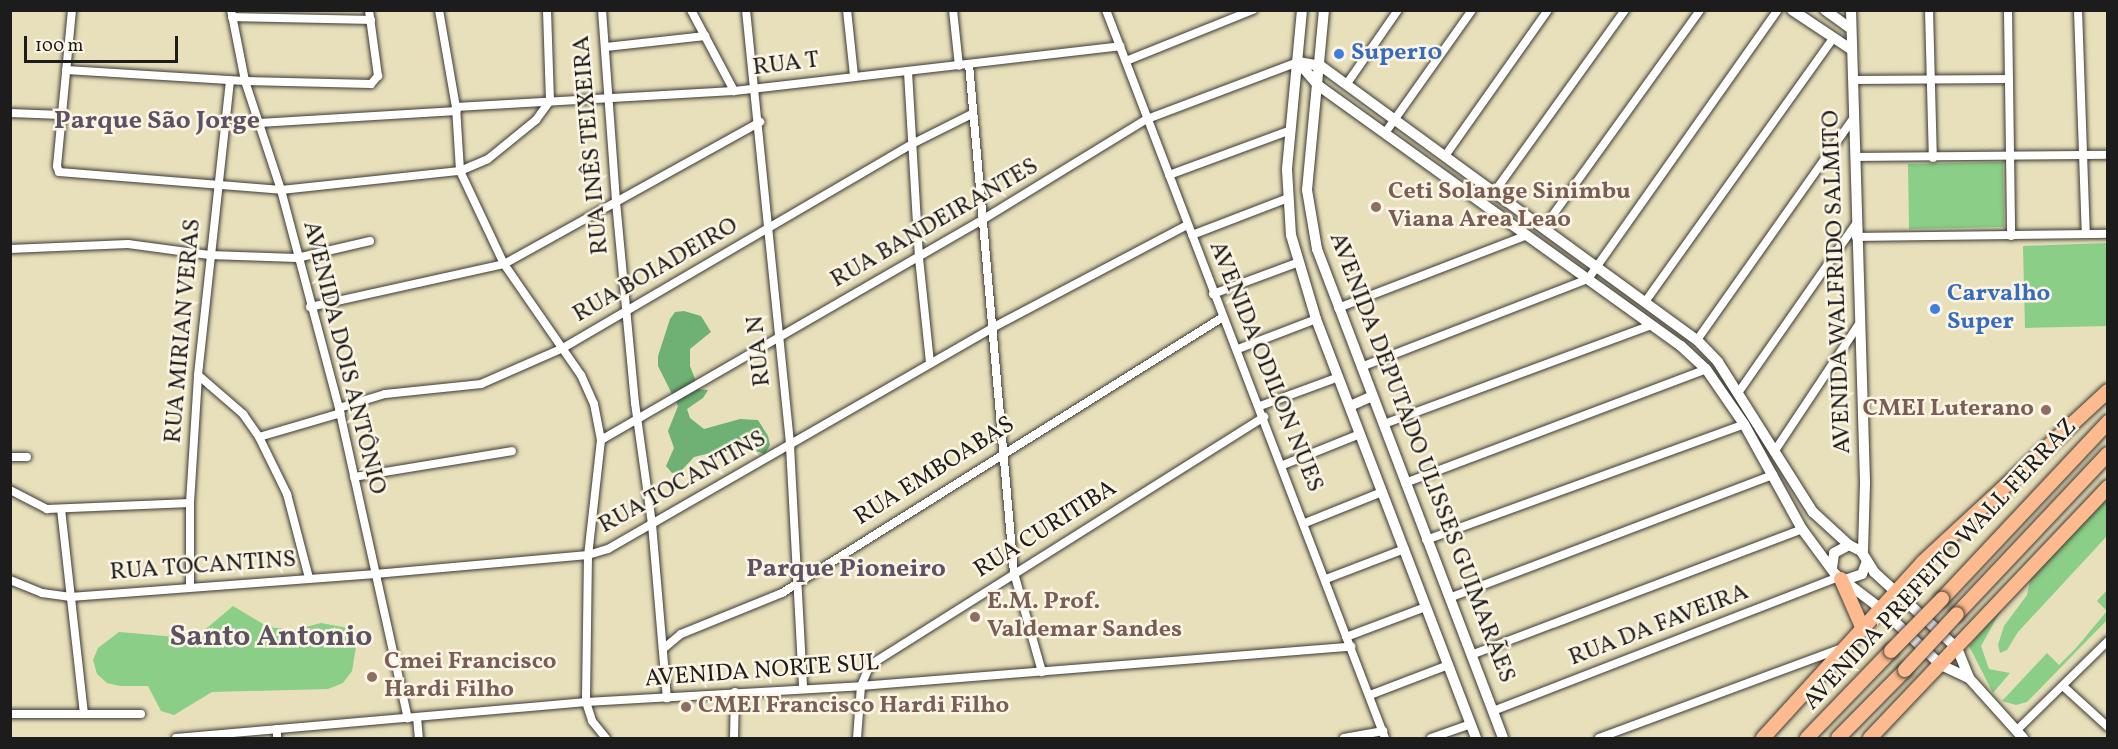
<!DOCTYPE html>
<html>
<head>
<meta charset="utf-8">
<style>
  body { margin:0 }
  #map { position:relative; width:2118px; height:749px; overflow:hidden; background:#e8e0bb; font-family:Vollkorn,serif }
  div>[style] { position:absolute }
  .green>* { inset:0; background:#8ace87 }
  .forest>* { inset:0; background:#6fb174 }
  .roads { filter:drop-shadow(0 0 2px #3b3934) drop-shadow(0 0 2px #3b3934) }
  .minor>* { height:8px; margin:-4px; padding:0 4px; transform-origin:4px; border-radius:4px; background:#fff }
  .tertiary>* { height:10px; margin:-5px; padding:0 5px; transform-origin:5px; border-radius:5px; background:#fff }
  .primary>* { height:14px; margin:-7px; padding:0 7px; transform-origin:7px; border-radius:7px; background:#fcba8e }
  .trunk>* { height:14px; margin:-7px; padding:0 7px; transform-origin:7px; border-radius:7px; background:#fcba8e }
  .bridges { filter:drop-shadow(0 0 2px #3b3934) drop-shadow(0 0 2px #3b3934) }
  .trunk-bridge>* { height:14px; margin:-7px; padding:0 7px; transform-origin:7px; border-radius:7px; background:#fcba8e }
  .dots>* { width:16px; height:16px; translate:-50% -50%; box-sizing:border-box; border:3px solid #fcf5e5; border-radius:50% }
  span { translate:-50% -50%; white-space:nowrap; text-align:center; line-height:1.15; -webkit-text-stroke:5px #fcf5e5; paint-order:stroke }
  .shop-label { font-size:24px; color:#366cbe; font-weight:700 }
  .left { translate:0 -50%; text-align:left }
  .street-label { font-size:24px; color:#1c1c1c }
  .education-label { font-size:24px; color:#785e54; font-weight:700 }
  .right { translate:-100% -50%; text-align:right }
  .neighbourhood-label { font-size:26px; color:#5b5363; font-weight:700 }
  .district-label { font-size:30px; color:#5b5363; font-weight:700 }
  .frame { position:absolute; inset:0; border:12px solid #1c1c1c; pointer-events:none }
  .scale { position:absolute; left:24px; top:36px; width:154px; height:27px; box-sizing:border-box; border:3px solid #1c1c1c; border-top:0; padding-left:8px; font-size:18px; line-height:21px; white-space:nowrap; color:#1c1c1c; -webkit-text-stroke:4px #fcf5e5; paint-order:stroke }
</style>
</head>
<body>
<div id="map">
  <div class="green">
    <div style="clip-path:polygon(2003px 162px,2004px 227px,1909px 229px,1908px 164px)"></div>
    <div style="clip-path:polygon(2107px 243px,2107px 326px,2025px 328px,2023px 246px)"></div>
    <div style="clip-path:polygon(2107px 494px,2107px 536px,2018px 632px,2007px 650px,2000px 653px,1998px 645px,2004px 626px,2027px 595px,2031px 576px)"></div>
    <div style="clip-path:polygon(2107px 590px,2107px 620px,2027px 702px,2016px 705px,2002px 701px,2047px 653px,2059px 665px,2076px 648px,2107px 611px,2097px 601px)"></div>
    <div style="clip-path:polygon(2005px 603px,1981px 646px,1989px 669px,2010px 673px,1993px 693px,1969px 646px)"></div>
    <div style="clip-path:polygon(233px 606px,268px 627px,295px 630px,321px 623px,348px 628px,357px 641px,352px 671px,343px 683px,328px 689px,212px 692px,174px 715px,161px 711px,148px 686px,120px 686px,107px 683px,97px 674px,93px 660px,98px 648px,119px 632px,188px 638px,201px 633px)"></div>
  </div>
  <div class="forest">
    <div style="clip-path:polygon(684px 311px,701px 316px,711px 332px,690px 349px,690px 366px,699px 389px,708px 390px,703px 398px,687px 409px,690px 418px,704px 429px,740px 419px,758px 420px,768px 436px,770px 445px,765px 454px,739px 446px,694px 457px,681px 471px,672px 473px,666px 466px,674px 448px,668px 431px,678px 406px,658px 366px,658px 356px,670px 319px,675px 312px)"></div>
  </div>
  <div class="roads">
    <div class="minor">
      <div style="left:72px;top:10px;width:157px;rotate:95.5deg"></div>
      <div style="left:57px;top:166px;width:6px;rotate:72deg"></div>
      <div style="left:59px;top:172px;width:223px;rotate:4.6deg"></div>
      <div style="left:281px;top:190px;width:180px;rotate:-6.1deg"></div>
      <div style="left:460px;top:171px;width:30px;rotate:-23deg"></div>
      <div style="left:488px;top:159px;width:62px;rotate:-39.1deg"></div>
      <div style="left:536px;top:120px;width:24px;rotate:-54deg"></div>
      <div style="left:550px;top:101px;width:91px;rotate:-91.9deg"></div>
      <div style="left:231px;top:10px;width:72px;rotate:78.8deg"></div>
      <div style="left:245px;top:81px;width:115px;rotate:71.7deg"></div>
      <div style="left:281px;top:190px;width:226px;rotate:75.1deg"></div>
      <div style="left:339px;top:408px;width:318px;rotate:77.5deg"></div>
      <div style="left:439px;top:10px;width:98px;rotate:80.1deg"></div>
      <div style="left:456px;top:107px;width:64px;rotate:86.4deg"></div>
      <div style="left:460px;top:171px;width:103px;rotate:64.7deg"></div>
      <div style="left:504px;top:264px;width:135px;rotate:55.3deg"></div>
      <div style="left:581px;top:375px;width:32px;rotate:66deg"></div>
      <div style="left:594px;top:404px;width:37px;rotate:79deg"></div>
      <div style="left:601px;top:440px;width:116px;rotate:96.4deg"></div>
      <div style="left:588px;top:555px;width:147px;rotate:90.8deg"></div>
      <div style="left:586px;top:702px;width:20px;rotate:72deg"></div>
      <div style="left:592px;top:721px;width:22px;rotate:51deg"></div>
      <div style="left:602px;top:10px;width:193px;rotate:85.8deg"></div>
      <div style="left:616px;top:202px;width:202px;rotate:84.6deg"></div>
      <div style="left:635px;top:403px;width:122px;rotate:82deg"></div>
      <div style="left:652px;top:524px;width:175px;rotate:85.1deg"></div>
      <div style="left:691px;top:10px;width:92px;rotate:62deg"></div>
      <div style="left:746px;top:10px;width:438px;rotate:84.2deg"></div>
      <div style="left:790px;top:446px;width:243px;rotate:86.9deg"></div>
      <div style="left:847px;top:10px;width:66px;rotate:83.9deg"></div>
      <div style="left:953px;top:10px;width:56px;rotate:83.9deg"></div>
      <div style="left:1106px;top:10px;width:780px;rotate:69.03deg"></div>
      <div style="left:1929px;top:10px;width:148px;rotate:88.5deg"></div>
      <div style="left:2008px;top:10px;width:226px;rotate:89.2deg"></div>
      <div style="left:2078px;top:10px;width:224px;rotate:88deg"></div>
      <div style="left:232px;top:17px;width:139px;rotate:1.2deg"></div>
      <div style="left:606px;top:47px;width:100px;rotate:-6.3deg"></div>
      <div style="left:1126px;top:61px;width:137px;rotate:-21.9deg"></div>
      <div style="left:969px;top:64px;width:511px;rotate:84.95deg"></div>
      <div style="left:1014px;top:573px;width:103px;rotate:74.2deg"></div>
      <div style="left:66px;top:70px;width:179px;rotate:3.5deg"></div>
      <div style="left:245px;top:81px;width:126px;rotate:1.4deg"></div>
      <div style="left:371px;top:84px;width:11px;rotate:-49deg"></div>
      <div style="left:378px;top:76px;width:67px;rotate:-97.8deg"></div>
      <div style="left:908px;top:72px;width:186px;rotate:86.6deg"></div>
      <div style="left:919px;top:258px;width:106px;rotate:84deg"></div>
      <div style="left:1853px;top:80px;width:156px;rotate:-0.4deg"></div>
      <div style="left:1346px;top:85px;width:91px;rotate:-55.3deg"></div>
      <div style="left:456px;top:107px;width:278px;rotate:-3.3deg"></div>
      <div style="left:734px;top:91px;width:389px;rotate:-6.6deg"></div>
      <div style="left:10px;top:113px;width:52px;rotate:2.2deg"></div>
      <div style="left:259px;top:123px;width:198px;rotate:-3.5deg"></div>
      <div style="left:1385px;top:133px;width:151px;rotate:-54.7deg"></div>
      <div style="left:1445px;top:156px;width:179px;rotate:-54.8deg"></div>
      <div style="left:1855px;top:157px;width:253px;rotate:-0.5deg"></div>
      <div style="left:1169px;top:175px;width:130px;rotate:-20.2deg"></div>
      <div style="left:1495px;top:191px;width:223px;rotate:-54.3deg"></div>
      <div style="left:1545px;top:226px;width:266px;rotate:-54.3deg"></div>
      <div style="left:1192px;top:235px;width:101px;rotate:-21deg"></div>
      <div style="left:1856px;top:237px;width:252px;rotate:-0.7deg"></div>
      <div style="left:10px;top:249px;width:118px;rotate:-2.4deg"></div>
      <div style="left:128px;top:244px;width:82px;rotate:7.7deg"></div>
      <div style="left:209px;top:255px;width:88px;rotate:2deg"></div>
      <div style="left:297px;top:258px;width:75px;rotate:-13.1deg"></div>
      <div style="left:1213px;top:294px;width:92px;rotate:-20.4deg"></div>
      <div style="left:1645px;top:302px;width:324px;rotate:-54.5deg"></div>
      <div style="left:310px;top:307px;width:199px;rotate:-12.5deg"></div>
      <div style="left:504px;top:264px;width:293px;rotate:-29deg"></div>
      <div style="left:1338px;top:308px;width:203px;rotate:-21.1deg"></div>
      <div style="left:1697px;top:340px;width:271px;rotate:-54.8deg"></div>
      <div style="left:1238px;top:349px;width:84px;rotate:-21deg"></div>
      <div style="left:1361px;top:367px;width:243px;rotate:-21.2deg"></div>
      <div style="left:1588px;top:279px;width:329px;rotate:-54.8deg"></div>
      <div style="left:198px;top:375px;width:60px;rotate:40.9deg"></div>
      <div style="left:243px;top:414px;width:28px;rotate:55deg"></div>
      <div style="left:259px;top:437px;width:64px;rotate:63.8deg"></div>
      <div style="left:287px;top:494px;width:87px;rotate:75.3deg"></div>
      <div style="left:1738px;top:393px;width:206px;rotate:-55.1deg"></div>
      <div style="left:1260px;top:406px;width:84px;rotate:-20.2deg"></div>
      <div style="left:339px;top:408px;width:48px;rotate:-16.9deg"></div>
      <div style="left:385px;top:394px;width:97px;rotate:-5.9deg"></div>
      <div style="left:481px;top:384px;width:90px;rotate:-23.7deg"></div>
      <div style="left:563px;top:348px;width:406px;rotate:-30.3deg"></div>
      <div style="left:914px;top:143px;width:65px;rotate:-26.6deg"></div>
      <div style="left:1384px;top:424px;width:286px;rotate:-20.3deg"></div>
      <div style="left:259px;top:437px;width:85px;rotate:-16.3deg"></div>
      <div style="left:601px;top:440px;width:440px;rotate:-30deg"></div>
      <div style="left:982px;top:220px;width:193px;rotate:-31.5deg"></div>
      <div style="left:1147px;top:119px;width:161px;rotate:-20.7deg"></div>
      <div style="left:1774px;top:452px;width:154px;rotate:-56.4deg"></div>
      <div style="left:10px;top:457px;width:17px"></div>
      <div style="left:1283px;top:465px;width:83px;rotate:-21.9deg"></div>
      <div style="left:354px;top:477px;width:160px;rotate:-9.3deg"></div>
      <div style="left:1405px;top:483px;width:322px;rotate:-20.7deg"></div>
      <div style="left:10px;top:490px;width:42px;rotate:27.2deg"></div>
      <div style="left:47px;top:509px;width:143px;rotate:-2.4deg"></div>
      <div style="left:61px;top:509px;width:205px;rotate:83.6deg"></div>
      <div style="left:1305px;top:523px;width:83px;rotate:-21.9deg"></div>
      <div style="left:1426px;top:540px;width:338px;rotate:-20deg"></div>
      <div style="left:1326px;top:579px;width:84px;rotate:-21deg"></div>
      <div style="left:10px;top:580px;width:35px;rotate:22deg"></div>
      <div style="left:42px;top:593px;width:29px;rotate:8deg"></div>
      <div style="left:71px;top:597px;width:305px;rotate:-4.3deg"></div>
      <div style="left:375px;top:574px;width:214px;rotate:-5.1deg"></div>
      <div style="left:588px;top:555px;width:21px;rotate:-17deg"></div>
      <div style="left:608px;top:549px;width:443px;rotate:-29.9deg"></div>
      <div style="left:992px;top:328px;width:221px;rotate:-27.8deg"></div>
      <div style="left:190px;top:586px;width:83px;rotate:-90deg"></div>
      <div style="left:190px;top:503px;width:128px;rotate:-86.4deg"></div>
      <div style="left:198px;top:375px;width:296px;rotate:-83.8deg"></div>
      <div style="left:1449px;top:598px;width:347px;rotate:-20.8deg"></div>
      <div style="left:1346px;top:637px;width:85px;rotate:-20.6deg"></div>
      <div style="left:663px;top:649px;width:23px;rotate:-40deg"></div>
      <div style="left:681px;top:634px;width:109px;rotate:-22.1deg"></div>
      <div style="left:782px;top:593px;width:520px;rotate:-32.04deg"></div>
      <div style="left:1471px;top:655px;width:354px;rotate:-20.8deg"></div>
      <div style="left:2064px;top:687px;width:59px;rotate:42.3deg"></div>
      <div style="left:1370px;top:695px;width:84px;rotate:-21deg"></div>
      <div style="left:1493px;top:711px;width:370px;rotate:-21.2deg"></div>
      <div style="left:10px;top:714px;width:131px"></div>
      <div style="left:417px;top:717px;width:21px;rotate:85deg"></div>
      <div style="left:277px;top:729px;width:9px;rotate:90deg"></div>
      <div style="left:2016px;top:731px;width:129px;rotate:-44.4deg"></div>
      <div style="left:176px;top:738px;width:412px;rotate:-5deg"></div>
      <div style="left:586px;top:702px;width:275px;rotate:-3.3deg"></div>
      <div style="left:861px;top:686px;width:492px;rotate:-4.6deg"></div>
      <div style="left:734px;top:738px;width:46px;rotate:-88.8deg"></div>
      <div style="left:857px;top:738px;width:52px;rotate:-85.6deg"></div>
      <div style="left:861px;top:686px;width:23px;rotate:-67deg"></div>
      <div style="left:870px;top:665px;width:466px;rotate:-32.2deg"></div>
      <div style="left:1344px;top:738px;width:40px;rotate:-10deg"></div>
      <div style="left:1431px;top:738px;width:42px;rotate:-19.3deg"></div>
      <div style="left:1599px;top:738px;width:257px;rotate:-20.3deg"></div>
    </div>
    <div class="tertiary">
      <div style="left:1302px;top:10px;width:161px;rotate:95.4deg"></div>
      <div style="left:1287px;top:170px;width:65px;rotate:86.5deg"></div>
      <div style="left:1291px;top:235px;width:88px;rotate:73.4deg"></div>
      <div style="left:1316px;top:319px;width:449px;rotate:69.1deg"></div>
      <div style="left:1324px;top:10px;width:181px;rotate:95.4deg"></div>
      <div style="left:1307px;top:190px;width:60px;rotate:80.4deg"></div>
      <div style="left:1317px;top:249px;width:523px;rotate:69.17deg"></div>
      <div style="left:1792px;top:10px;width:72px;rotate:33.7deg"></div>
      <div style="left:1825px;top:10px;width:32px;rotate:36deg"></div>
      <div style="left:1851px;top:10px;width:473px;rotate:88.3deg"></div>
      <div style="left:1865px;top:483px;width:69px;rotate:91.7deg"></div>
      <div style="left:1298px;top:62px;width:23px;rotate:10deg"></div>
      <div style="left:1321px;top:66px;width:465px;rotate:36.1deg"></div>
      <div style="left:1697px;top:340px;width:30px;rotate:46deg"></div>
      <div style="left:1718px;top:362px;width:178px;rotate:57.7deg"></div>
      <div style="left:1813px;top:512px;width:49px;rotate:42.5deg"></div>
      <div style="left:1849px;top:545px;width:13px;rotate:27deg"></div>
      <div style="left:1861px;top:551px;width:25px;rotate:58deg"></div>
      <div style="left:1874px;top:572px;width:113px;rotate:42.5deg"></div>
      <div style="left:1957px;top:648px;width:32px;rotate:68deg"></div>
      <div style="left:1969px;top:678px;width:81px;rotate:48deg"></div>
      <div style="left:1298px;top:62px;width:32px;rotate:49deg"></div>
      <div style="left:1319px;top:86px;width:446px;rotate:35.7deg"></div>
      <div style="left:1681px;top:346px;width:34px;rotate:43deg"></div>
      <div style="left:1706px;top:369px;width:67px;rotate:55.4deg"></div>
      <div style="left:1744px;top:424px;width:120px;rotate:61.1deg"></div>
      <div style="left:1802px;top:529px;width:56px;rotate:53.7deg"></div>
      <div style="left:1835px;top:574px;width:56px;rotate:37.1deg"></div>
      <div style="left:1880px;top:608px;width:83px;rotate:43.1deg"></div>
      <div style="left:1941px;top:665px;width:31px;rotate:25deg"></div>
      <div style="left:1350px;top:406px;width:24px;rotate:-24deg"></div>
      <div style="left:1832px;top:568px;width:15px;rotate:-82deg"></div>
      <div style="left:1834px;top:553px;width:17px;rotate:-28deg"></div>
      <div style="left:1845px;top:580px;width:18px;rotate:-19deg"></div>
      <div style="left:1862px;top:574px;width:14px;rotate:-69deg"></div>
    </div>
    <div class="primary">
      <div style="left:1841px;top:579px;width:55px;rotate:66.3deg"></div>
      <div style="left:1763px;top:738px;width:236px;rotate:-47.7deg"></div>
      <div style="left:1922px;top:563px;width:253px;rotate:-42.8deg"></div>
      <div style="left:1870px;top:738px;width:346px;rotate:-46.5deg"></div>
    </div>
    <div class="trunk">
      <div style="left:1942px;top:599px;width:243px;rotate:-46.8deg"></div>
      <div style="left:1957px;top:614px;width:220px;rotate:-46.7deg"></div>
      <div style="left:1807px;top:738px;width:121px;rotate:-46deg"></div>
      <div style="left:1838px;top:738px;width:95px;rotate:-45.4deg"></div>
    </div>
  </div>
  <div class="bridges">
    <div class="trunk-bridge">
      <div style="left:1891px;top:651px;width:73px;rotate:-45.6deg"></div>
      <div style="left:1905px;top:670px;width:76px;rotate:-47.1deg"></div>
    </div>
  </div>
  <div class="dots">
    <div style="left:1339px;top:54px;background:#3f7fe0"></div>
    <div style="left:1376px;top:207px;background:#8d6e63"></div>
    <div style="left:1935px;top:309px;background:#3f7fe0"></div>
    <div style="left:2046px;top:410px;background:#8d6e63"></div>
    <div style="left:975px;top:617px;background:#8d6e63"></div>
    <div style="left:372px;top:677px;background:#8d6e63"></div>
    <div style="left:686px;top:707px;background:#8d6e63"></div>
  </div>
  <div class="shop-label">
    <span class="left" style="left:1351px;top:54px">Super10</span>
    <span class="left" style="left:1947px;top:309px">Carvalho<br>Super</span>
  </div>
  <div class="street-label">
    <span style="left:786px;top:65px;rotate:-7deg">RUA T</span>
    <span style="left:592px;top:145px;rotate:-95deg">RUA INÊS TEIXEIRA</span>
    <span style="left:935px;top:224px;rotate:-30deg">RUA BANDEIRANTES</span>
    <span style="left:656px;top:271px;rotate:-30deg">RUA BOIADEIRO</span>
    <span style="left:1838px;top:282px;rotate:-92deg">AVENIDA WALFRIDO SALMITO</span>
    <span style="left:184px;top:331px;rotate:-85deg">RUA MIRIAN VERAS</span>
    <span style="left:760px;top:351px;rotate:-96deg">RUA N</span>
    <span style="left:343px;top:358px;rotate:76deg">AVENIDA DOIS ANTÔNIO</span>
    <span style="left:1265px;top:367px;rotate:68deg">AVENIDA ODILON NUES</span>
    <span style="left:1421px;top:458px;rotate:69deg">AVENIDA DEPUTADO ULISSES GUIMARÃES</span>
    <span style="left:935px;top:472px;rotate:-32deg">RUA EMBOABAS</span>
    <span style="left:683px;top:483px;rotate:-29deg">RUA TOCANTINS</span>
    <span style="left:1046px;top:530px;rotate:-32deg">RUA CURITIBA</span>
    <span style="left:1941px;top:565px;rotate:-47deg">AVENIDA PREFEITO WALL FERRAZ</span>
    <span style="left:203px;top:567px;rotate:-4deg">RUA TOCANTINS</span>
    <span style="left:1659px;top:626px;rotate:-21deg">RUA DA FAVEIRA</span>
    <span style="left:762px;top:672px;rotate:-4deg">AVENIDA NORTE SUL</span>
  </div>
  <div class="education-label">
    <span class="left" style="left:1388px;top:207px">Ceti Solange Sinimbu<br>Viana Area Leao</span>
    <span class="right" style="left:2034px;top:410px">CMEI Luterano</span>
    <span class="left" style="left:987px;top:617px">E.M. Prof.<br>Valdemar Sandes</span>
    <span class="left" style="left:384px;top:677px">Cmei Francisco<br>Hardi Filho</span>
    <span class="left" style="left:698px;top:707px">CMEI Francisco Hardi Filho</span>
  </div>
  <div class="neighbourhood-label">
    <span style="left:157px;top:122px">Parque São Jorge</span>
    <span style="left:846px;top:570px">Parque Pioneiro</span>
  </div>
  <div class="district-label">
    <span style="left:271px;top:637px">Santo Antonio</span>
  </div>
  <div class="frame"></div>
  <div class="scale">100 m</div>
</div>
</body>
</html>
